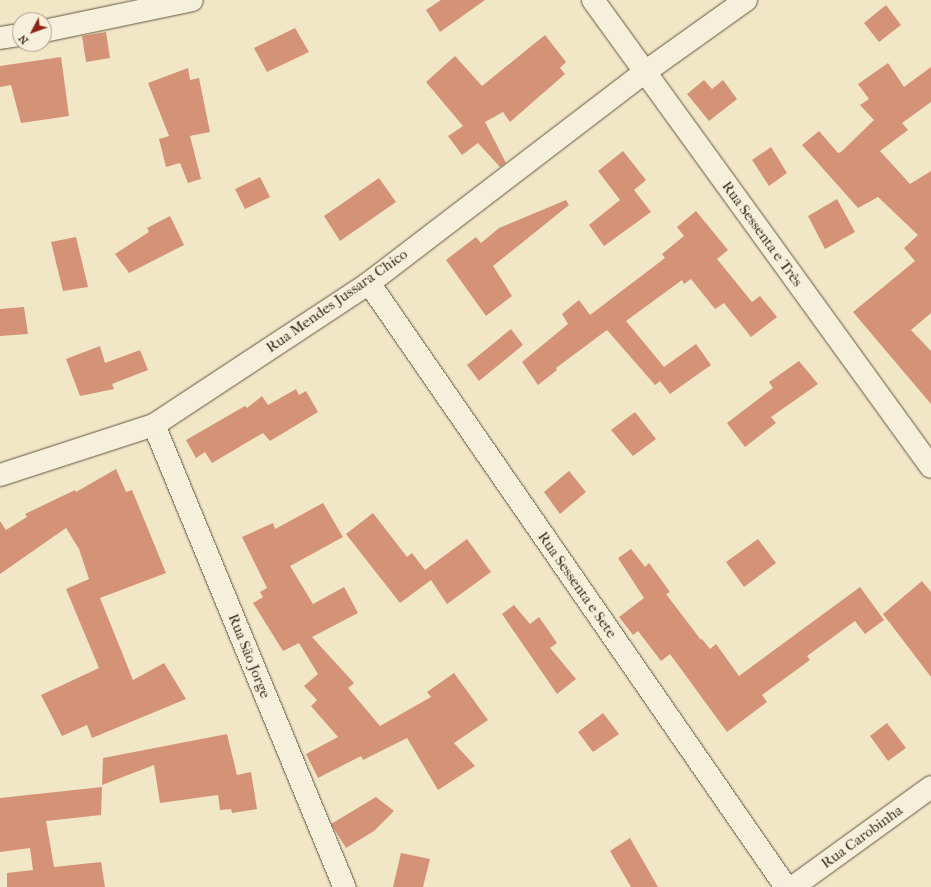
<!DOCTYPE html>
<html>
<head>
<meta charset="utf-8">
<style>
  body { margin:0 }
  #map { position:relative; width:931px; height:887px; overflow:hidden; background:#f1e7c7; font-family:"IM FELL French Canon",serif }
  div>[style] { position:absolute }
  .building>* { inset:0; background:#d49377 }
  .roads { filter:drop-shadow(0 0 1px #635640) drop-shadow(0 0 1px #635640) }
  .minor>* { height:22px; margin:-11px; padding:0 11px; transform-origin:11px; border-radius:11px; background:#f6efdb }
  .tertiary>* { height:22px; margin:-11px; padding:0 11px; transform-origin:11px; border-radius:11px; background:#f6efdb }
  span { translate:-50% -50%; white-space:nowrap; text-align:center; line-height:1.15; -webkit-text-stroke:3px #f6efdb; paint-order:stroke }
  .street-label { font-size:15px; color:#342513 }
  .north { position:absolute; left:12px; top:12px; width:40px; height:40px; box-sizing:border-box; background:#f6efdb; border:1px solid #a89e8b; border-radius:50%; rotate:229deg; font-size:11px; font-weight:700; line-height:16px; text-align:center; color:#342513 }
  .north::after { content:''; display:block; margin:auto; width:14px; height:18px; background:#8f2418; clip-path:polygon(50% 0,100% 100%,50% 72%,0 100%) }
</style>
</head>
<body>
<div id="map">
  <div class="building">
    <div style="clip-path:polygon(441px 0,485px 0,440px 32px,426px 10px)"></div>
    <div style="clip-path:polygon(886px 5px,901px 25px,879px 42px,864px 23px)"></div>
    <div style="clip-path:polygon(295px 28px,309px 52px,267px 72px,254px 48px)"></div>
    <div style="clip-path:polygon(106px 32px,110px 58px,86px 62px,82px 36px)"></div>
    <div style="clip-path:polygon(545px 35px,566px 62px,560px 68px,565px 74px,510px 122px,503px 112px,485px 122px,506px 163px,500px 167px,478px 143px,462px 155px,448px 136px,463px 126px,426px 82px,455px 56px,482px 86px)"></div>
    <div style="clip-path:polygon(61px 57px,69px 116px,21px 123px,11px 85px,0 87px,0 66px)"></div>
    <div style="clip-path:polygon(888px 63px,904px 87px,931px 67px,931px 102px,902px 123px,908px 130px,880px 151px,910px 184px,931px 171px,931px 313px,911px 330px,931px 351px,931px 404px,853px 312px,915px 261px,904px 248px,918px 235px,878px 197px,858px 208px,802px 145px,819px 131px,838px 153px,841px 152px,874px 120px,860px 105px,869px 99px,858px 84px)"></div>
    <div style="clip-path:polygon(188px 68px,190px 80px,199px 78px,210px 132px,190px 136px,201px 179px,188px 183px,180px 163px,166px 167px,159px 139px,169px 136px,148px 83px)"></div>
    <div style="clip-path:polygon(704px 80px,712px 89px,723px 80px,737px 99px,709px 121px,687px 94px)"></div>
    <div style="clip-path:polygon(771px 147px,787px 173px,769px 186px,752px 160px)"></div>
    <div style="clip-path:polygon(623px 151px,646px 180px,634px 190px,651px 212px,604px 246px,589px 225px,620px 200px,598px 171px)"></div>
    <div style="clip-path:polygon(260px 177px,270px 197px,245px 209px,235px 189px)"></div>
    <div style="clip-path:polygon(379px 178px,396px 202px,340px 241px,324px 216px)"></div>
    <div style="clip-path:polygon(837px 199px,855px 232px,825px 249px,808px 216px)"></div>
    <div style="clip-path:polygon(566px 200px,569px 205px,493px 266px,512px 296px,486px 316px,446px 260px,476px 237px,481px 243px,499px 228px)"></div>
    <div style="clip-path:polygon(696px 211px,728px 250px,717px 259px,752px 302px,760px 296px,777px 317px,751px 337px,724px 303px,715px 309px,691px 279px,684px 284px,682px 280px,626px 321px,664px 367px,696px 344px,711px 365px,670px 394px,660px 381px,655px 385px,607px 330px,556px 368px,557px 370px,538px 385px,522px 362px,568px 324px,562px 314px,579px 300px,590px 315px,665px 258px,662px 254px,684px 236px,677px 227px)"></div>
    <div style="clip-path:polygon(170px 216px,184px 245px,129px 273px,115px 254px,149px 232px,147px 228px)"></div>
    <div style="clip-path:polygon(76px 237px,88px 287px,63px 291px,51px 242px)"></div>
    <div style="clip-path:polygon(24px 307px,28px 334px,0 336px,0 309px)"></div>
    <div style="clip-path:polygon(511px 329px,523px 345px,479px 381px,467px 365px)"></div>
    <div style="clip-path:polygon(100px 346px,105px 363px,140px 350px,148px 370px,112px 384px,114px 389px,80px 396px,66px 359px)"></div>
    <div style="clip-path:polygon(799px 361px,818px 384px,771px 417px,776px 423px,745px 447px,727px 423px,773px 388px,769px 382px)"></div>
    <div style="clip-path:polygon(296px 389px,299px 395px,306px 391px,318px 412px,270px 441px,263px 433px,212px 463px,205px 452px,196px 458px,186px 440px,245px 406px,247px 408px,262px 396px,268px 405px)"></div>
    <div style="clip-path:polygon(635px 412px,656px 439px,633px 456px,611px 430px)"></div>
    <div style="clip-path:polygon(116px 469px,126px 492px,132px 490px,166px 573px,100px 598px,133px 680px,164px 663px,186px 699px,92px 738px,87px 725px,62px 736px,41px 695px,99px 668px,66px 589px,89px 579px,79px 549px,66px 528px,0 574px,0 521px,6px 530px,27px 517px,25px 514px,75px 490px,76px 492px)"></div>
    <div style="clip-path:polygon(569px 471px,586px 492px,560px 514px,544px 492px)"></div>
    <div style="clip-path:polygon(323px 503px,343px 537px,290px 566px,313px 604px,344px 587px,358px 613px,312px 637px,354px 683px,348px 688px,380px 726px,431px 697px,427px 692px,454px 673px,488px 720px,454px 743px,475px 766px,438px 790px,407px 738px,363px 760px,361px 756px,318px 778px,306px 754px,338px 737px,311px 706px,317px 700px,304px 686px,318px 674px,299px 643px,283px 651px,253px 603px,263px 597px,260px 592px,267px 588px,242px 537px,273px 523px,275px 529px)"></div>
    <div style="clip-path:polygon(373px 513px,407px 557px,412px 553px,425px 570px,467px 539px,491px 572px,447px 604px,431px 580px,400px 603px,346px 534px)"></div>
    <div style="clip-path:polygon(758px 539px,776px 563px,744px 587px,726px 562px)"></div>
    <div style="clip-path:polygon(631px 549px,645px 567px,649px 563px,670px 592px,666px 594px,701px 640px,702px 639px,710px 649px,716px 644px,739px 676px,860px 587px,884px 620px,865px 634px,855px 621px,807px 656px,810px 660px,762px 695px,767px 702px,727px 732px,670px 654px,661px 661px,638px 631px,633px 635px,619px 617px,644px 598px,618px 558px)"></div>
    <div style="clip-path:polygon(922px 581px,931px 592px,931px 677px,883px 614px)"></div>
    <div style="clip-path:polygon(514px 605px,530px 624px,539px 617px,557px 643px,550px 648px,576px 679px,557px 694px,502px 614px)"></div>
    <div style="clip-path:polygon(603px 713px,619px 734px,593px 752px,578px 732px)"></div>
    <div style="clip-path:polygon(887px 723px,906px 748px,888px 761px,870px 736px)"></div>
    <div style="clip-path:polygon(227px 734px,237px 775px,251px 772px,257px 809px,232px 813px,231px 809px,220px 810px,218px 795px,160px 803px,154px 765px,102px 785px,103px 758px)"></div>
    <div style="clip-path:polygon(102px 787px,101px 815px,46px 821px,54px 867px,101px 862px,105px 887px,7px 887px,7px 873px,33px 870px,30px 848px,0 852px,0 798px)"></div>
    <div style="clip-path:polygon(376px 797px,394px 811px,374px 831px,346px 848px,331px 824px)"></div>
    <div style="clip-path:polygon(630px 838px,658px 887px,631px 887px,610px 851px)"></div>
    <div style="clip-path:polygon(401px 853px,430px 859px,423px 887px,393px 887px)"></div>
  </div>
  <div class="roads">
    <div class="minor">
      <div style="left:44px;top:31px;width:151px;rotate:-11.8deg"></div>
      <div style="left:0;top:38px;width:20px;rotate:-9deg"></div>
      <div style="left:369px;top:283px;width:734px;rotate:55.38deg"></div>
      <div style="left:154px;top:425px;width:500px;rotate:67.6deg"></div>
      <div style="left:0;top:475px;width:162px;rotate:-18deg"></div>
      <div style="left:154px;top:425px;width:258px;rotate:-33.4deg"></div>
      <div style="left:369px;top:283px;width:347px;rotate:-37.4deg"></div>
      <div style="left:645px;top:72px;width:124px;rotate:-35.5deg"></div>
      <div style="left:793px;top:887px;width:170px;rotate:-35.9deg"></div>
    </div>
    <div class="tertiary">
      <div style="left:593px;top:0;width:576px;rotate:54.1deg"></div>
    </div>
  </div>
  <div class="street-label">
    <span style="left:762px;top:234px;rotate:54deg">Rua Sessenta e Três</span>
    <span style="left:337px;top:301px;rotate:-35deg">Rua Mendes Jussara Chico</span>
    <span style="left:577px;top:585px;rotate:55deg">Rua Sessenta e Sete</span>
    <span style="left:249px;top:656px;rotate:68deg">Rua São Jorge</span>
    <span style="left:862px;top:837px;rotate:-36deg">Rua Carobinha</span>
  </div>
  <div class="north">N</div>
</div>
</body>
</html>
